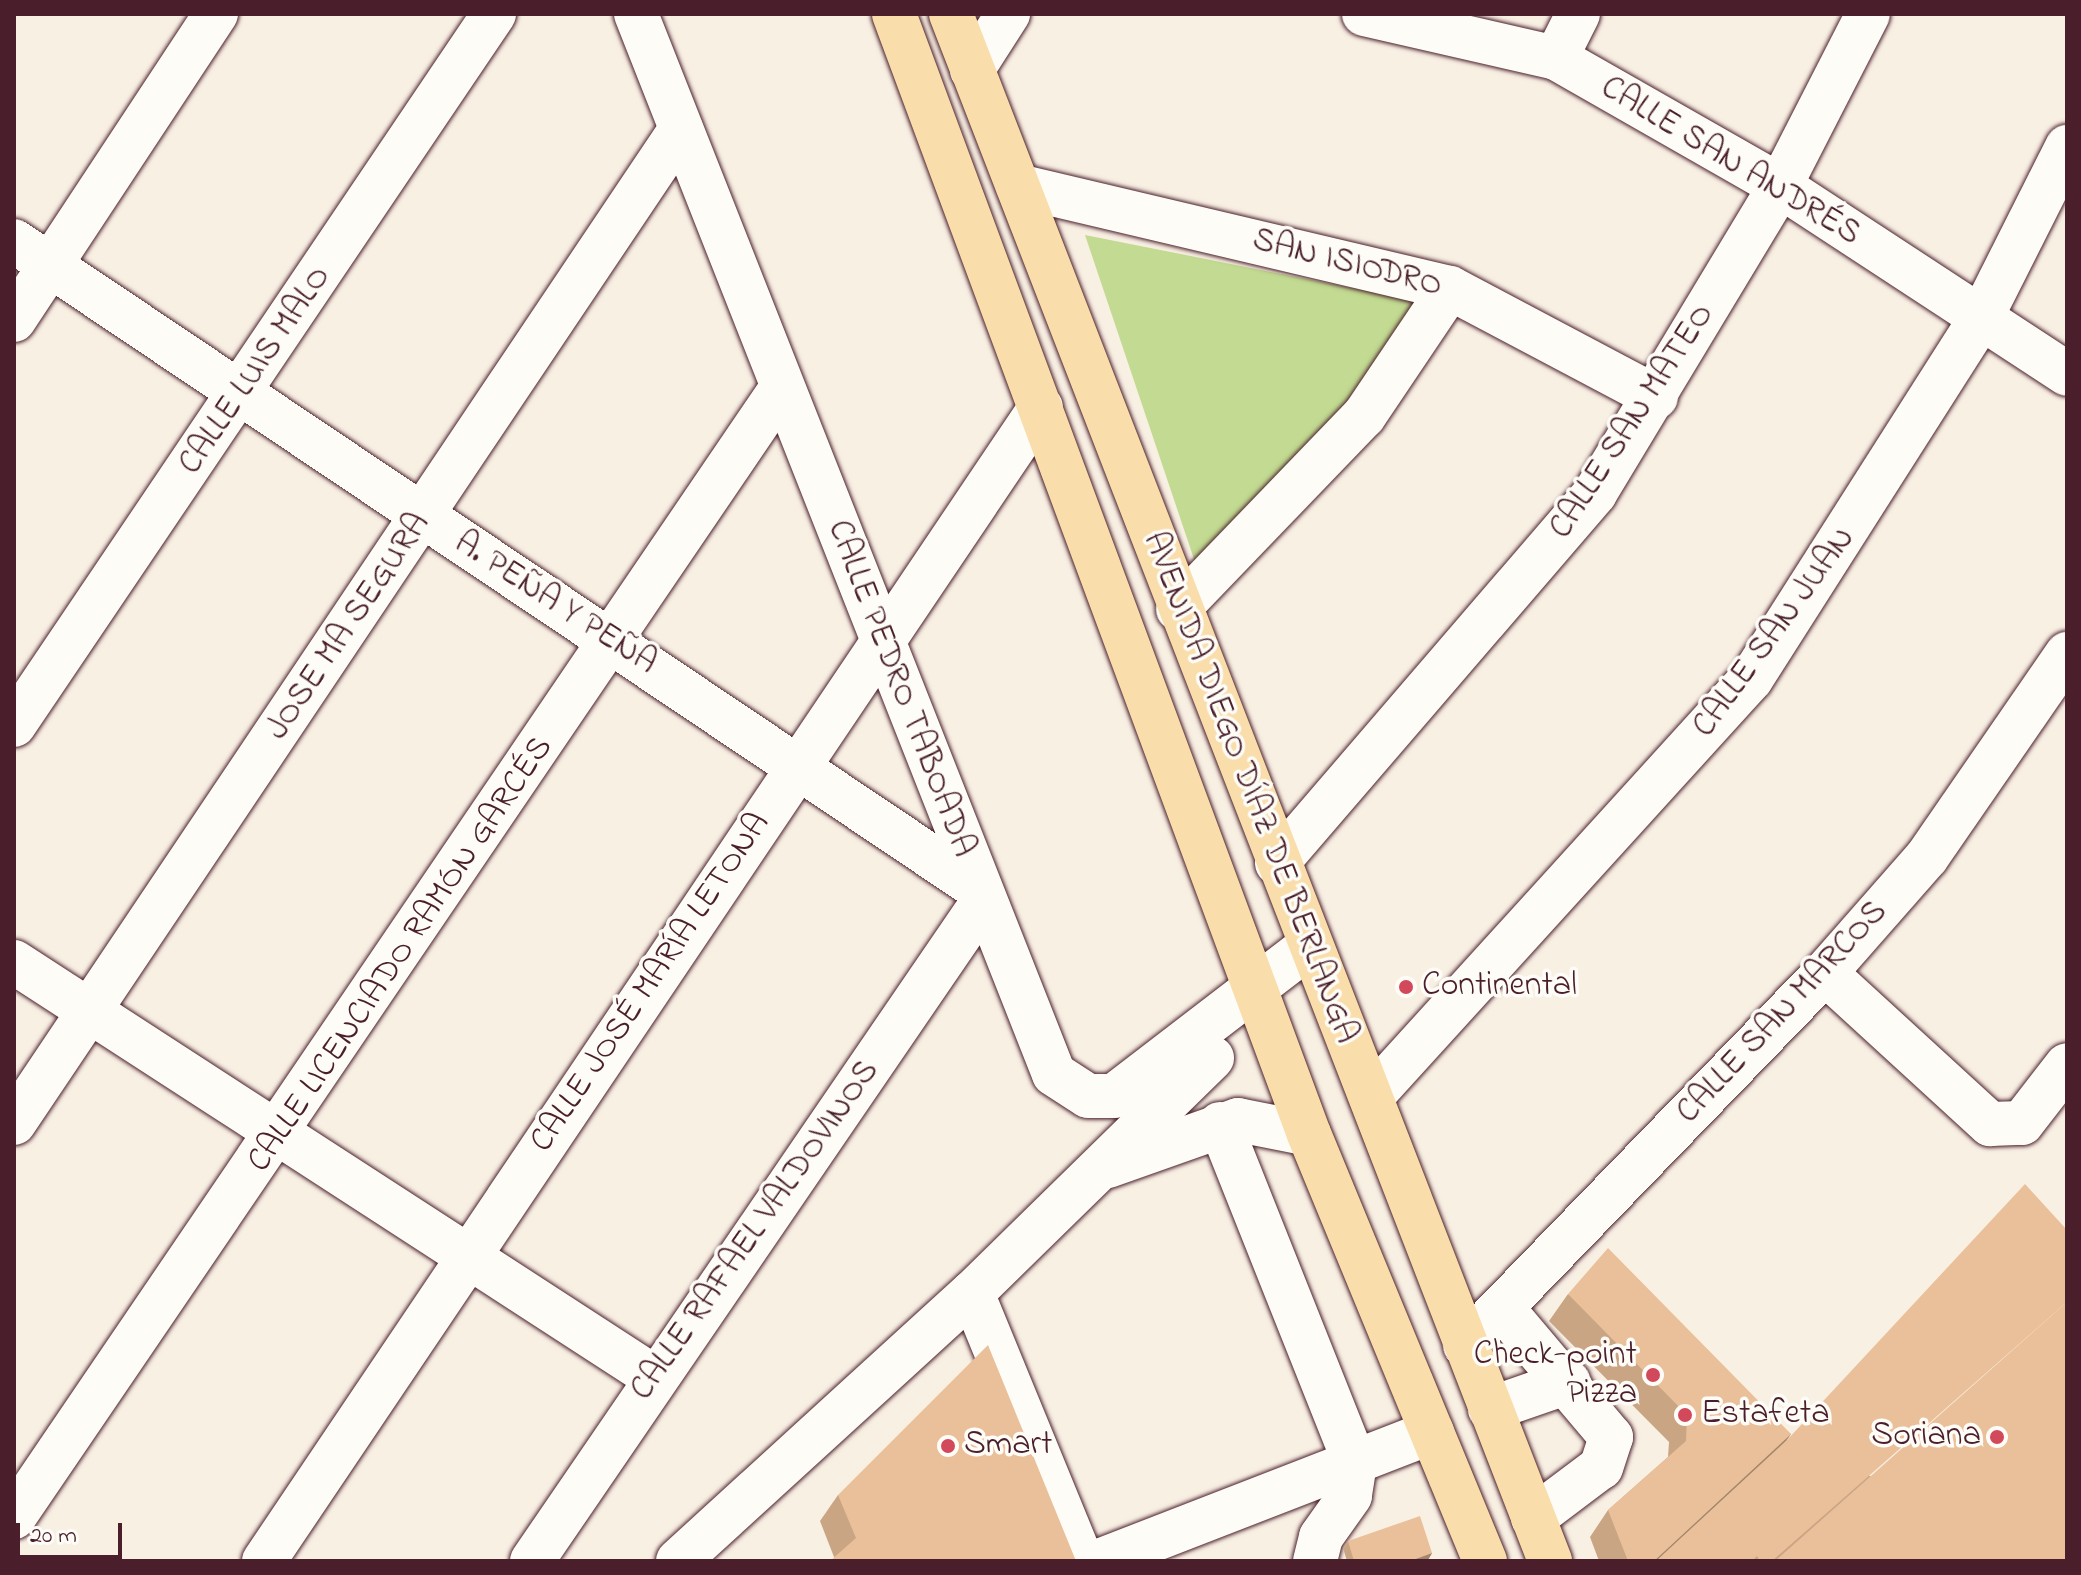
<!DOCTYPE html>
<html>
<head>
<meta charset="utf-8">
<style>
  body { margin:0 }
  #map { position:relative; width:2081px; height:1575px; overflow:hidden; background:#f9f0e4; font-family:"Indie Flower",sans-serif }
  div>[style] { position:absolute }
  .green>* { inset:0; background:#c2da91 }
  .roads { filter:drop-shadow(0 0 2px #4a1f2b) drop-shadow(0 0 2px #4a1f2b) }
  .minor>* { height:44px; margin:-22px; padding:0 22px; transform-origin:22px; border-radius:22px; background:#fdfcf7 }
  .major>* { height:44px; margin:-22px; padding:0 22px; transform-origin:22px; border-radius:22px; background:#f9ddab }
  .wall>* { inset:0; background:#c9a584 }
  .shaded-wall>* { inset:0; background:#a4866c }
  .building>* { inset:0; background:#eac09a }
  .dots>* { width:22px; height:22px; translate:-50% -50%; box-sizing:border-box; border:4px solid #fdfcf7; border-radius:50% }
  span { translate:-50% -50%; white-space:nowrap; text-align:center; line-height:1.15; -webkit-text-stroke:7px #fdfcf7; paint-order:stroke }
  .street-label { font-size:34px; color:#4a1f2b }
  .poi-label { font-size:34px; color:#4a1f2b }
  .left { translate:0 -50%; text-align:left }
  .right { translate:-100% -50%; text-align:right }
  .frame { position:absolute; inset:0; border:16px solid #4a1f2b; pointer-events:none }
  .scale { position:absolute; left:16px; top:1523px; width:106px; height:36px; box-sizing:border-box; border:4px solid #4a1f2b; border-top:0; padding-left:10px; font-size:24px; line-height:28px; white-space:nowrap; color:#4a1f2b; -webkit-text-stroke:6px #fdfcf7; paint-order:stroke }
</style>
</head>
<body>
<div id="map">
  <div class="green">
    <div style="clip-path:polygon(1085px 235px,1422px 302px,1375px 391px,1200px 577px)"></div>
  </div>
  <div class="roads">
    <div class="minor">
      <div style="left:636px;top:14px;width:1139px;rotate:68.48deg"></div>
      <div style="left:1054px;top:1074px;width:40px;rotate:32.9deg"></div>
      <div style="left:1088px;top:1096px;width:26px"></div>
      <div style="left:1114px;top:1096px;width:243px;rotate:-37.5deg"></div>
      <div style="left:1364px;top:14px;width:197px;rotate:12.9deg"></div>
      <div style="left:1556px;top:58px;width:258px;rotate:29.7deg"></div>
      <div style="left:1780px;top:186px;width:343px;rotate:33.2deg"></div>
      <div style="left:1556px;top:58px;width:49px;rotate:-63.4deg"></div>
      <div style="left:972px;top:70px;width:67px;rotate:-57.3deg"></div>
      <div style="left:1018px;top:186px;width:444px;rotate:13.3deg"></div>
      <div style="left:1450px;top:288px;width:233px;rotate:27.9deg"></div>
      <div style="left:14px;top:241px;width:1159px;rotate:33.88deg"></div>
      <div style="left:14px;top:320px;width:367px;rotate:-56.6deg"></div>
      <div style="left:1178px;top:609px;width:268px;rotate:-46.1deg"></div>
      <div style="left:1364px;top:416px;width:154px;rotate:-56.1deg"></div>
      <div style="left:14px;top:725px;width:858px;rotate:-55.98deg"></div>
      <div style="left:1277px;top:863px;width:488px;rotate:-49.3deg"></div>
      <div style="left:1595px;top:493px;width:358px;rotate:-58.9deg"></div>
      <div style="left:1780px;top:186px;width:193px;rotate:-62.9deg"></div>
      <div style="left:14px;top:962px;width:763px;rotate:32.96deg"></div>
      <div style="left:1825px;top:973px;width:224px;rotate:42.5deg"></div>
      <div style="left:1990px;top:1124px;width:32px;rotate:-2deg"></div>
      <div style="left:2022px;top:1123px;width:73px;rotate:-52.2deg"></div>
      <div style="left:1371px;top:1097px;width:565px;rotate:-47.73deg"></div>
      <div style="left:1751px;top:679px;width:426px;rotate:-57.5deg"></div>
      <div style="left:1980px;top:320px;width:194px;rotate:-63.3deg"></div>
      <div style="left:14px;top:1123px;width:1197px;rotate:-56.14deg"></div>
      <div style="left:1220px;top:1124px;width:365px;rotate:68.3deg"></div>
      <div style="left:1355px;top:1463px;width:33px;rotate:99deg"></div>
      <div style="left:1350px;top:1496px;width:50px;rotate:125.3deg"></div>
      <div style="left:1321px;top:1537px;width:25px;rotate:104deg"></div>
      <div style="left:1108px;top:1166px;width:138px;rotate:-19.5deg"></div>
      <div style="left:1238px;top:1120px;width:72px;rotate:11.2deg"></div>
      <div style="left:972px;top:1293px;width:290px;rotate:67.7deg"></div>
      <div style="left:1502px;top:1308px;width:169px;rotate:49.8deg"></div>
      <div style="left:1611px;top:1437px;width:32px;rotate:108deg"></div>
      <div style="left:1601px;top:1467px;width:85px;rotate:143.1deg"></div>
      <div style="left:1465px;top:1345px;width:518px;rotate:-45.94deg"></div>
      <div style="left:1825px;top:973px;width:154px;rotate:-48.7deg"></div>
      <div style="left:1927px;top:857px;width:247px;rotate:-55.4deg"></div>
      <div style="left:1490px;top:1409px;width:83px;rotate:-19.1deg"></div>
      <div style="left:14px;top:1517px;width:1364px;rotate:-55.79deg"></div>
      <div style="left:264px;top:1561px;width:1391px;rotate:-56.05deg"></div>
      <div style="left:532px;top:1561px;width:797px;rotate:-55.63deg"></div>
      <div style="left:678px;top:1561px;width:398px;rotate:-42.4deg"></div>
      <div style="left:972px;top:1293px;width:336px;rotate:-44.4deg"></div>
      <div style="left:1099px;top:1561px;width:357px;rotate:-21.2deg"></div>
    </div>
    <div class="major">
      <div style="left:894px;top:14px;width:1194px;rotate:69.67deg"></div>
      <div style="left:1309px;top:1134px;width:462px;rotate:67.6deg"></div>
      <div style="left:951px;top:14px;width:1659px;rotate:68.83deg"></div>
    </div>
  </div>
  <div class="wall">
    <div style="clip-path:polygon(1568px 1294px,1791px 1434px,1787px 1440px,2067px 1561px,1599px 1561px,1590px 1537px,1608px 1510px,1668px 1457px,1669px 1442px,1549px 1321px)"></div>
    <div style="clip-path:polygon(838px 1495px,1076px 1561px,834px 1557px,820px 1521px)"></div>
    <div style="clip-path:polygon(1348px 1541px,1432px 1553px,1428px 1560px,1425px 1561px,1347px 1561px,1343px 1548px)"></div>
  </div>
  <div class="shaded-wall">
    <div style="clip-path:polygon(1791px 1434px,1772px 1460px,1664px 1561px,1654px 1561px)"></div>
    <div style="clip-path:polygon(1432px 1553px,1428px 1560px,1425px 1561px,1410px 1561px)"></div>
  </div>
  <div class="building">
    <div style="clip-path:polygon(2025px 1184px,2067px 1230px,2067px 1302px,1772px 1561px,1760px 1561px,1757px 1556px,1752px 1561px,1656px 1561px,1787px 1440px)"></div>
    <div style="clip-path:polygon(1608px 1248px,1791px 1434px,1654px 1561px,1628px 1561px,1608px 1510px,1686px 1441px,1687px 1415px,1568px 1294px)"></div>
    <div style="clip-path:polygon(2067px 1302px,2067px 1561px,1775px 1561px)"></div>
    <div style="clip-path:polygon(988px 1345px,1076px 1561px,830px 1561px,856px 1538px,838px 1495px)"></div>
    <div style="clip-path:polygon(1420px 1516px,1432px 1553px,1410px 1561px,1354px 1561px,1348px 1541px)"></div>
  </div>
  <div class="dots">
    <div style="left:1406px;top:987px;background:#d1495b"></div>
    <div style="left:1653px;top:1375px;background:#d1495b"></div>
    <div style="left:1685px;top:1415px;background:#d1495b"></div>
    <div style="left:1997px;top:1437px;background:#d1495b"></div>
    <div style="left:948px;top:1446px;background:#d1495b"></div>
  </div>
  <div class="street-label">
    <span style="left:1730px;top:162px;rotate:31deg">CALLE SAN ANDRÉS</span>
    <span style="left:1347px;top:264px;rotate:14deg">SAN ISIODRO</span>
    <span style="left:256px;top:371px;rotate:-56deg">CALLE LUIS MALO</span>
    <span style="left:1633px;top:422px;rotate:-57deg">CALLE SAN MATEO</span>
    <span style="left:555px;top:604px;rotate:33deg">A. PEÑA Y PEÑA</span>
    <span style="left:349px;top:627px;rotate:-56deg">JOSE MA SEGURA</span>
    <span style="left:1775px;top:633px;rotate:-54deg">CALLE SAN JUAN</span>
    <span style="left:900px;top:689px;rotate:69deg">CALLE PEDRO TABOADA</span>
    <span style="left:1249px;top:788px;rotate:69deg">AVENIDA DIEGO DÍAZ DE BERLANGA</span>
    <span style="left:401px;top:955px;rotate:-56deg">CALLE LICENCIADO RAMÓN GARCÉS</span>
    <span style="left:651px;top:983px;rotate:-56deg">CALLE JOSÉ MARÍA LETONA</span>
    <span style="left:1783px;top:1013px;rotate:-47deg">CALLE SAN MARCOS</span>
    <span style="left:756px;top:1231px;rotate:-55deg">CALLE RAFAEL VALDOVINOS</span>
  </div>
  <div class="poi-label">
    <span class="left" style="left:1422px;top:987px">Continental</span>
    <span class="right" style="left:1637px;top:1375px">Check-point<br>Pizza</span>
    <span class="left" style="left:1701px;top:1415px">Estafeta</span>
    <span class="right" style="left:1981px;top:1437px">Soriana</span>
    <span class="left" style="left:964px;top:1446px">Smart</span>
  </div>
  <div class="frame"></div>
  <div class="scale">20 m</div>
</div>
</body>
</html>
